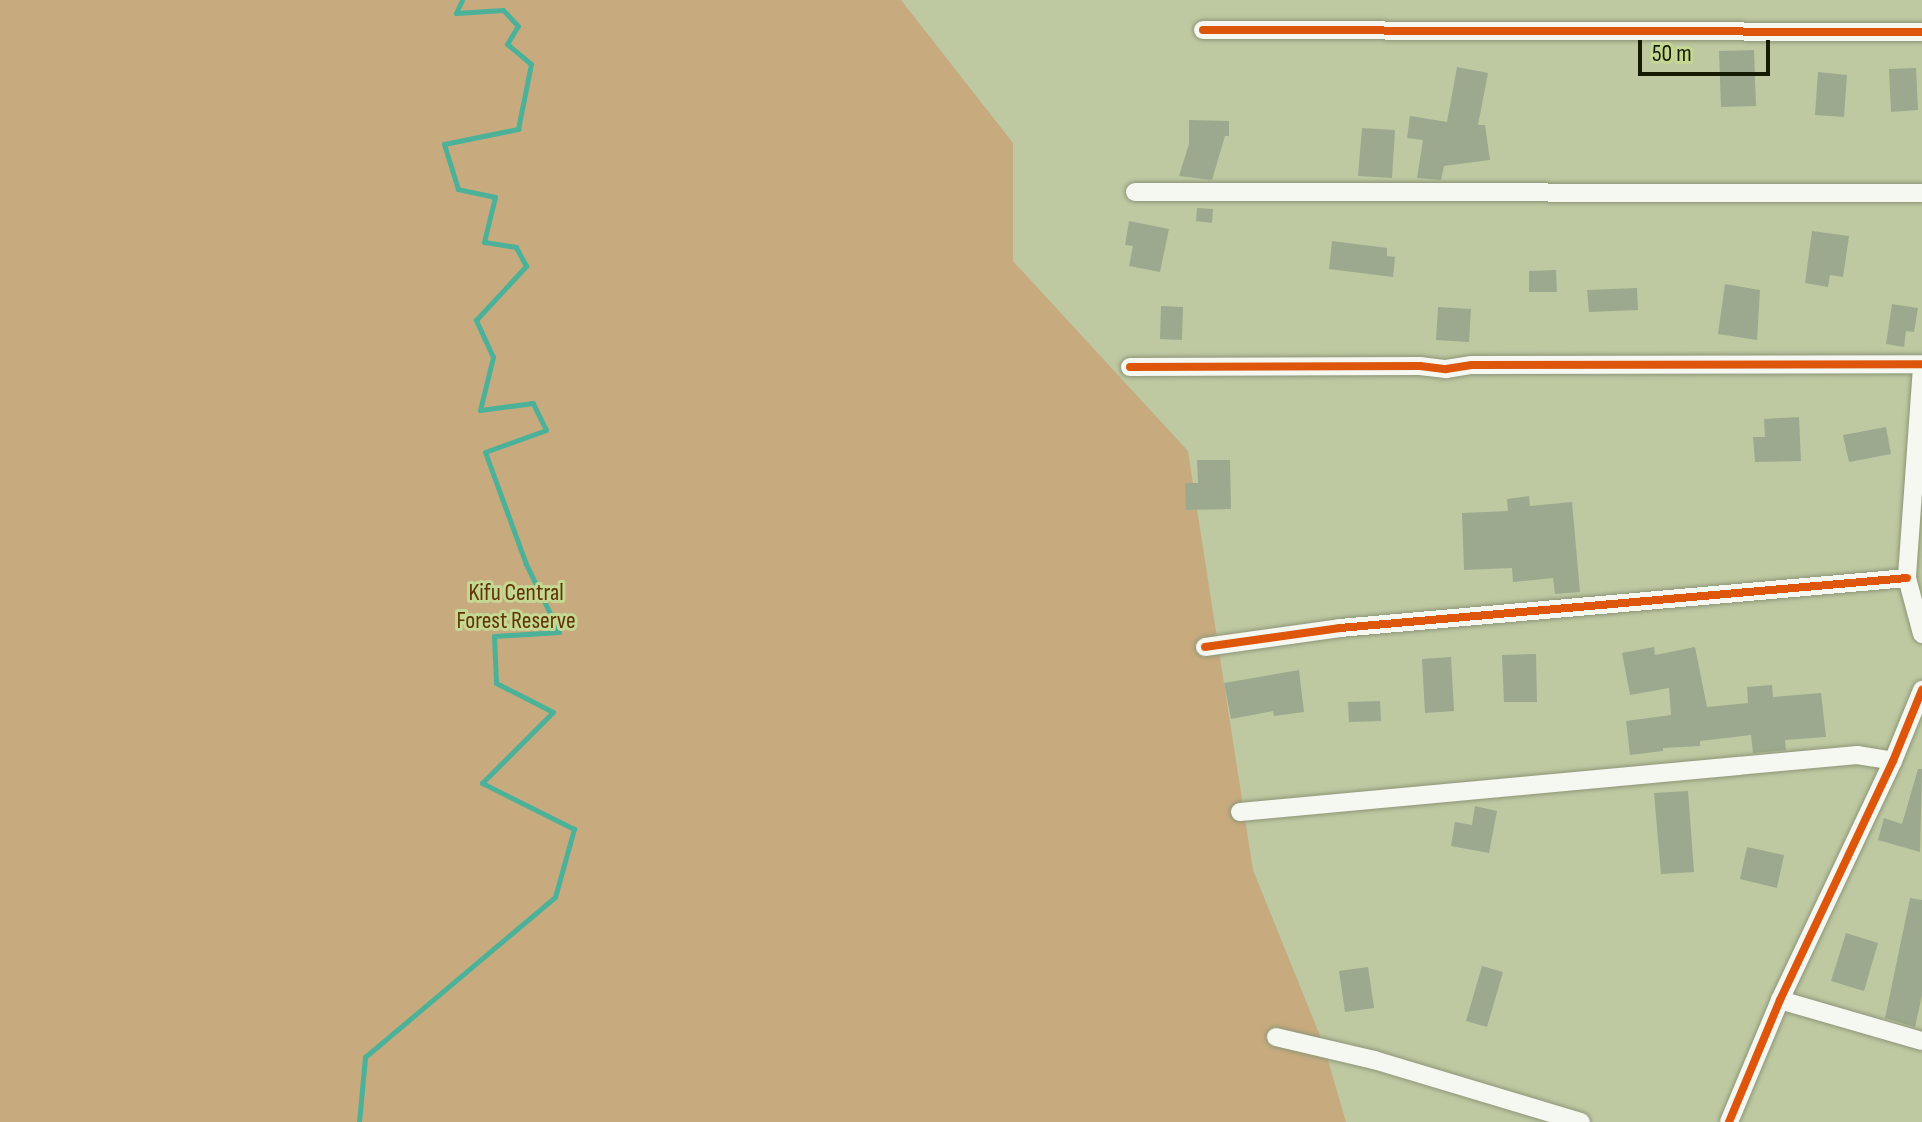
<!DOCTYPE html>
<html>
<head>
<meta charset="utf-8">
<style>
  body { margin:0 }
  #map { position:relative; width:1922px; height:1122px; overflow:hidden; background:#bec9a2; font-family:"Sofia Sans Condensed",sans-serif }
  div>[style] { position:absolute }
  .green>* { inset:0; background:#c7ab7e }
  .stream>* { height:5px; margin:-2.5px; padding:0 2.5px; transform-origin:2.5px; border-radius:2.5px; background:#4bb299 }
  .building>* { inset:0; background:#9ca98e }
  .roads { filter:drop-shadow(0 0 2px #8d9577) drop-shadow(0 0 2px #8d9577) }
  .minor>* { height:18px; margin:-9px; padding:0 9px; transform-origin:9px; border-radius:9px; background:#f5f7f1 }
  .cycleway>* { height:8px; margin:-4px; padding:0 4px; transform-origin:4px; border-radius:4px; background:#dd560c }
  span { translate:-50% -50%; white-space:nowrap; text-align:center; line-height:1.15; -webkit-text-stroke:6px #c5d893; paint-order:stroke }
  .park-label { font-size:24px; color:#603300 }
  .scale { position:absolute; left:1638px; top:40px; width:132px; height:36px; box-sizing:border-box; border:4px solid #151b02; border-top:0; padding-left:10px; font-size:24px; line-height:28px; white-space:nowrap; color:#151b02; -webkit-text-stroke:6px #c5d893; paint-order:stroke }
</style>
</head>
<body>
<div id="map">
  <div class="green">
    <div style="clip-path:polygon(0 0,901px 0,1013px 143px,1013px 261px,1188px 451px,1253px 870px,1323px 1043px,1346px 1122px,0 1122px)"></div>
  </div>
  <div class="stream">
    <div style="left:359px;top:1122px;width:65px;rotate:-84.7deg"></div>
    <div style="left:365px;top:1057px;width:248px;rotate:-40.1deg"></div>
    <div style="left:555px;top:897px;width:71px;rotate:-74.4deg"></div>
    <div style="left:574px;top:829px;width:103px;rotate:-153.4deg"></div>
    <div style="left:482px;top:783px;width:100px;rotate:-45deg"></div>
    <div style="left:553px;top:712px;width:64px;rotate:-153deg"></div>
    <div style="left:496px;top:683px;width:47px;rotate:-92.4deg"></div>
    <div style="left:494px;top:636px;width:65px;rotate:-3.5deg"></div>
    <div style="left:559px;top:632px;width:76px;rotate:-115.9deg"></div>
    <div style="left:526px;top:564px;width:119px;rotate:-110.1deg"></div>
    <div style="left:485px;top:452px;width:65px;rotate:-19.8deg"></div>
    <div style="left:546px;top:430px;width:30px;rotate:-116deg"></div>
    <div style="left:533px;top:403px;width:53px;rotate:172.5deg"></div>
    <div style="left:480px;top:410px;width:55px;rotate:-76.2deg"></div>
    <div style="left:493px;top:357px;width:41px;rotate:-114.7deg"></div>
    <div style="left:476px;top:320px;width:74px;rotate:-47.2deg"></div>
    <div style="left:526px;top:266px;width:21px;rotate:-118deg"></div>
    <div style="left:516px;top:247px;width:32px;rotate:-171deg"></div>
    <div style="left:484px;top:242px;width:46px;rotate:-76.3deg"></div>
    <div style="left:495px;top:197px;width:38px;rotate:-168deg"></div>
    <div style="left:458px;top:189px;width:47px;rotate:-107.3deg"></div>
    <div style="left:444px;top:144px;width:76px;rotate:-11.5deg"></div>
    <div style="left:518px;top:129px;width:66px;rotate:-78.7deg"></div>
    <div style="left:531px;top:64px;width:31px;rotate:-140deg"></div>
    <div style="left:507px;top:44px;width:21px;rotate:-59deg"></div>
    <div style="left:518px;top:26px;width:22px;rotate:-133deg"></div>
    <div style="left:503px;top:10px;width:47px;rotate:176.3deg"></div>
    <div style="left:456px;top:13px;width:14px;rotate:-65deg"></div>
  </div>
  <div class="building">
    <div style="clip-path:polygon(1754px 50px,1756px 106px,1721px 107px,1719px 51px)"></div>
    <div style="clip-path:polygon(1457px 67px,1488px 73px,1478px 125px,1485px 125px,1490px 160px,1444px 166px,1441px 180px,1417px 178px,1423px 140px,1407px 138px,1410px 116px,1447px 122px)"></div>
    <div style="clip-path:polygon(1916px 68px,1918px 110px,1891px 112px,1889px 69px)"></div>
    <div style="clip-path:polygon(1818px 72px,1847px 75px,1844px 117px,1815px 115px)"></div>
    <div style="clip-path:polygon(1189px 120px,1229px 121px,1229px 136px,1225px 136px,1212px 180px,1179px 176px,1189px 144px)"></div>
    <div style="clip-path:polygon(1362px 128px,1395px 130px,1392px 178px,1358px 176px)"></div>
    <div style="clip-path:polygon(1197px 208px,1213px 209px,1212px 223px,1196px 221px)"></div>
    <div style="clip-path:polygon(1129px 221px,1169px 229px,1160px 272px,1129px 266px,1133px 246px,1125px 245px)"></div>
    <div style="clip-path:polygon(1812px 231px,1849px 236px,1843px 277px,1830px 275px,1828px 287px,1805px 283px)"></div>
    <div style="clip-path:polygon(1332px 241px,1387px 248px,1387px 256px,1395px 257px,1393px 277px,1329px 269px)"></div>
    <div style="clip-path:polygon(1556px 270px,1557px 292px,1529px 292px,1529px 271px)"></div>
    <div style="clip-path:polygon(1725px 284px,1760px 290px,1757px 340px,1718px 334px)"></div>
    <div style="clip-path:polygon(1637px 288px,1638px 310px,1589px 312px,1587px 290px)"></div>
    <div style="clip-path:polygon(1892px 304px,1918px 308px,1914px 332px,1906px 331px,1904px 347px,1886px 344px)"></div>
    <div style="clip-path:polygon(1161px 306px,1183px 307px,1182px 340px,1160px 339px)"></div>
    <div style="clip-path:polygon(1438px 307px,1471px 309px,1469px 342px,1436px 340px)"></div>
    <div style="clip-path:polygon(1799px 417px,1801px 461px,1755px 462px,1753px 437px,1765px 437px,1764px 419px)"></div>
    <div style="clip-path:polygon(1886px 427px,1891px 454px,1849px 462px,1843px 435px)"></div>
    <div style="clip-path:polygon(1197px 460px,1230px 460px,1231px 509px,1186px 510px,1185px 483px,1198px 483px)"></div>
    <div style="clip-path:polygon(1529px 496px,1530px 506px,1572px 502px,1580px 592px,1555px 594px,1553px 578px,1513px 582px,1512px 568px,1464px 570px,1462px 513px,1508px 511px,1507px 499px)"></div>
    <div style="clip-path:polygon(1654px 647px,1655px 655px,1695px 647px,1707px 707px,1748px 703px,1747px 687px,1772px 685px,1773px 697px,1821px 693px,1826px 737px,1785px 740px,1786px 750px,1753px 753px,1751px 735px,1700px 741px,1700px 746px,1663px 748px,1663px 751px,1630px 755px,1626px 721px,1671px 715px,1669px 688px,1630px 695px,1622px 653px)"></div>
    <div style="clip-path:polygon(1536px 654px,1537px 702px,1504px 702px,1502px 655px)"></div>
    <div style="clip-path:polygon(1451px 657px,1454px 711px,1425px 713px,1422px 659px)"></div>
    <div style="clip-path:polygon(1299px 670px,1304px 712px,1274px 716px,1273px 711px,1231px 719px,1224px 683px)"></div>
    <div style="clip-path:polygon(1380px 701px,1381px 721px,1349px 722px,1348px 702px)"></div>
    <div style="clip-path:polygon(1918px 769px,1922px 769px,1920px 852px,1878px 840px,1884px 818px,1902px 824px)"></div>
    <div style="clip-path:polygon(1688px 791px,1694px 872px,1661px 874px,1654px 793px)"></div>
    <div style="clip-path:polygon(1475px 806px,1497px 811px,1489px 853px,1451px 846px,1455px 822px,1472px 825px)"></div>
    <div style="clip-path:polygon(1747px 847px,1784px 855px,1777px 888px,1740px 879px)"></div>
    <div style="clip-path:polygon(1910px 898px,1922px 900px,1922px 995px,1915px 1027px,1885px 1018px)"></div>
    <div style="clip-path:polygon(1846px 933px,1878px 943px,1864px 991px,1831px 981px)"></div>
    <div style="clip-path:polygon(1482px 966px,1503px 972px,1487px 1027px,1466px 1021px)"></div>
    <div style="clip-path:polygon(1368px 967px,1374px 1008px,1345px 1012px,1339px 971px)"></div>
  </div>
  <div class="roads">
    <div class="minor">
      <div style="left:1203px;top:30px;width:719px;rotate:0.16deg"></div>
      <div style="left:1135px;top:192px;width:787px;rotate:0.07deg"></div>
      <div style="left:1130px;top:367px;width:290px;rotate:-0.2deg"></div>
      <div style="left:1420px;top:366px;width:26px;rotate:7deg"></div>
      <div style="left:1446px;top:369px;width:26px;rotate:-9deg"></div>
      <div style="left:1472px;top:365px;width:450px;rotate:-0.1deg"></div>
      <div style="left:1922px;top:367px;width:212px;rotate:94.1deg"></div>
      <div style="left:1907px;top:578px;width:58px;rotate:75deg"></div>
      <div style="left:1205px;top:647px;width:136px;rotate:-8deg"></div>
      <div style="left:1340px;top:628px;width:569px;rotate:-5.04deg"></div>
      <div style="left:1240px;top:812px;width:620px;rotate:-5.28deg"></div>
      <div style="left:1857px;top:755px;width:36px;rotate:9deg"></div>
      <div style="left:1780px;top:1000px;width:148px;rotate:16.1deg"></div>
      <div style="left:1276px;top:1037px;width:101px;rotate:13.2deg"></div>
      <div style="left:1374px;top:1060px;width:216px;rotate:16.7deg"></div>
      <div style="left:1729px;top:1122px;width:132px;rotate:-67.3deg"></div>
      <div style="left:1780px;top:1000px;width:264px;rotate:-64.7deg"></div>
      <div style="left:1893px;top:761px;width:77px;rotate:-67.8deg"></div>
    </div>
  </div>
  <div class="cycleway">
    <div style="left:1203px;top:30px;width:719px;rotate:0.16deg"></div>
    <div style="left:1130px;top:367px;width:290px;rotate:-0.2deg"></div>
    <div style="left:1420px;top:366px;width:26px;rotate:7deg"></div>
    <div style="left:1446px;top:369px;width:26px;rotate:-9deg"></div>
    <div style="left:1472px;top:365px;width:450px;rotate:-0.1deg"></div>
    <div style="left:1205px;top:647px;width:136px;rotate:-8deg"></div>
    <div style="left:1340px;top:628px;width:569px;rotate:-5.04deg"></div>
    <div style="left:1729px;top:1122px;width:132px;rotate:-67.3deg"></div>
    <div style="left:1780px;top:1000px;width:264px;rotate:-64.7deg"></div>
    <div style="left:1893px;top:761px;width:77px;rotate:-67.8deg"></div>
  </div>
  <div class="park-label">
    <span style="left:516px;top:607px">Kifu Central<br>Forest Reserve</span>
  </div>
  <div class="scale">50 m</div>
</div>
</body>
</html>
